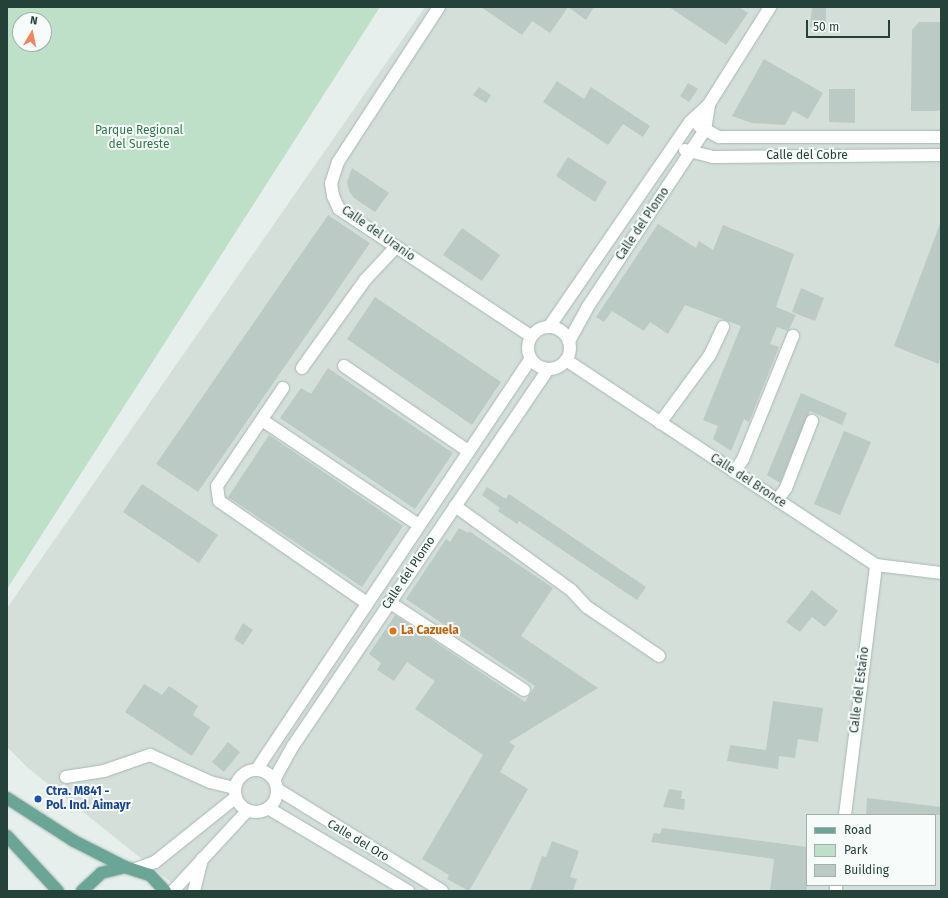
<!DOCTYPE html>
<html>
<head>
<meta charset="utf-8">
<style>
  body { margin:0 }
  #map { position:relative; width:948px; height:898px; overflow:hidden; background:#e6efeb; font-family:"Fira Sans",sans-serif }
  div>[style] { position:absolute }
  .built>* { inset:0; background:#d4dfda }
  .green>* { inset:0; background:#bfe0c8 }
  .building>* { inset:0; background:#bbcac4 }
  .roads { filter:drop-shadow(0 0 1px #a8b8b2) drop-shadow(0 0 1px #a8b8b2) }
  .minor>* { height:12px; margin:-6px; padding:0 6px; transform-origin:6px; border-radius:6px; background:#fff }
  .minor>.ring { margin:-6px; padding:0; box-sizing:content-box; background:none; border:12px solid #fff; border-radius:50% }
  .major>* { height:12px; margin:-6px; padding:0 6px; transform-origin:6px; border-radius:6px; background:#6aa596 }
  .dots>* { width:11px; height:11px; translate:-50% -50%; box-sizing:border-box; border:2px solid #f7fbf9; border-radius:50% }
  span { translate:-50% -50%; white-space:nowrap; text-align:center; line-height:1.15; -webkit-text-stroke:4px #f7fbf9; paint-order:stroke }
  .park-label { font-size:12px; color:#2d7a4b }
  .street-label { font-size:12px; color:#24423a }
  .food-label { font-size:12px; color:#c56008; font-weight:700 }
  .left { translate:0 -50%; text-align:left }
  .transit-label { font-size:12px; color:#164399; font-weight:700 }
  .frame { position:absolute; inset:0; border:8px solid #24423a; pointer-events:none }
  .legend { position:absolute; left:806px; top:814px; width:130px; height:72px; box-sizing:border-box; background:#f7fbf9; border:1px solid #a3b1ad; margin:0; padding:5px 7px; list-style:none; font-size:12px; color:#24423a }
  .legend li { display:flex; align-items:center; gap:8px; height:20px }
  .legend b { width:20px; border:1px solid #a3b1ad }
  .north { position:absolute; left:12px; top:12px; width:40px; height:40px; box-sizing:border-box; background:#f7fbf9; border:1px solid #a3b1ad; border-radius:50%; rotate:9deg; font-size:11px; font-weight:700; line-height:16px; text-align:center; color:#24423a }
  .north::after { content:''; display:block; margin:auto; width:14px; height:18px; background:#f4845f; clip-path:polygon(50% 0,100% 100%,50% 72%,0 100%) }
  .scale { position:absolute; left:806px; top:20px; width:84px; height:18px; box-sizing:border-box; border:2px solid #24423a; border-top:0; padding-left:5px; font-size:12px; line-height:14px; white-space:nowrap; color:#24423a; -webkit-text-stroke:3px #f7fbf9; paint-order:stroke }
</style>
</head>
<body>
<div id="map">
  <div class="built">
    <div style="clip-path:polygon(evenodd,425px 7px,941px 7px,941px 891px,179px 891px,177px 887px,28px 768px,7px 747px,7px 608px,425px 7px,807px 815px,935px 815px,935px 885px,807px 885px,807px 815px)"></div>
  </div>
  <div class="green">
    <div style="clip-path:polygon(evenodd,7px 7px,380px 7px,7px 589px,7px 7px,20px 20px,44px 20px,44px 44px,20px 44px,20px 20px)"></div>
  </div>
  <div class="building">
    <div style="clip-path:polygon(481px 7px,594px 7px,586px 20px,568px 7px,550px 33px,532px 21px,522px 35px)"></div>
    <div style="clip-path:polygon(669px 7px,739px 7px,748px 13px,726px 45px)"></div>
    <div style="clip-path:polygon(816px 7px,826px 7px,826px 29px,810px 27px,812px 8px)"></div>
    <div style="clip-path:polygon(919px 22px,941px 22px,941px 110px,936px 111px,911px 111px,912px 30px)"></div>
    <div style="clip-path:polygon(764px 59px,823px 93px,808px 119px,793px 111px,785px 125px,752px 123px,732px 116px)"></div>
    <div style="clip-path:polygon(557px 81px,584px 99px,591px 87px,650px 126px,643px 137px,623px 124px,608px 145px,543px 102px)"></div>
    <div style="clip-path:polygon(688px 83px,698px 89px,689px 102px,680px 96px)"></div>
    <div style="clip-path:polygon(479px 87px,491px 95px,486px 103px,473px 95px)"></div>
    <div style="clip-path:polygon(829px 89px,855px 89px,855px 123px,829px 122px)"></div>
    <div style="clip-path:polygon(568px 157px,607px 182px,595px 202px,556px 176px)"></div>
    <div style="clip-path:polygon(352px 168px,389px 193px,375px 212px,354px 198px,349px 191px,347px 182px)"></div>
    <div style="clip-path:polygon(328px 215px,370px 243px,198px 492px,156px 464px)"></div>
    <div style="clip-path:polygon(658px 224px,696px 248px,699px 241px,713px 250px,723px 225px,794px 254px,776px 307px,796px 315px,788px 331px,777px 327px,770px 344px,779px 347px,749px 422px,744px 419px,731px 451px,713px 439px,718px 426px,703px 420px,741px 326px,685px 305px,668px 334px,650px 322px,644px 331px,612px 311px,604px 322px,596px 317px)"></div>
    <div style="clip-path:polygon(940px 224px,941px 350px,939px 364px,894px 346px)"></div>
    <div style="clip-path:polygon(462px 228px,500px 255px,482px 281px,443px 255px)"></div>
    <div style="clip-path:polygon(801px 288px,824px 298px,815px 321px,792px 312px)"></div>
    <div style="clip-path:polygon(375px 297px,501px 382px,472px 425px,347px 339px)"></div>
    <div style="clip-path:polygon(328px 368px,453px 453px,415px 509px,280px 418px,301px 388px,311px 394px)"></div>
    <div style="clip-path:polygon(801px 393px,847px 413px,842px 425px,810px 411px,780px 483px,767px 475px)"></div>
    <div style="clip-path:polygon(844px 431px,871px 442px,840px 515px,814px 504px)"></div>
    <div style="clip-path:polygon(269px 435px,403px 526px,362px 587px,228px 497px)"></div>
    <div style="clip-path:polygon(142px 484px,218px 535px,199px 563px,123px 512px)"></div>
    <div style="clip-path:polygon(487px 487px,506px 499px,509px 494px,646px 587px,637px 600px,519px 521px,517px 524px,498px 511px,500px 508px,482px 495px)"></div>
    <div style="clip-path:polygon(459px 528px,468px 533px,469px 531px,553px 588px,521px 636px,598px 688px,509px 742px,515px 746px,500px 772px,528px 789px,469px 891px,447px 879px,449px 875px,422px 859px,483px 755px,415px 709px,435px 681px,407px 662px,394px 681px,377px 670px,381px 663px,369px 654px,395px 615px,525px 702px,535px 686px,406px 599px,446px 539px,450px 542px)"></div>
    <div style="clip-path:polygon(812px 590px,838px 611px,825px 627px,812px 617px,800px 632px,786px 622px)"></div>
    <div style="clip-path:polygon(243px 623px,253px 630px,243px 645px,234px 639px)"></div>
    <div style="clip-path:polygon(144px 684px,162px 695px,169px 686px,198px 706px,193px 715px,210px 727px,192px 756px,125px 712px)"></div>
    <div style="clip-path:polygon(773px 701px,823px 708px,818px 742px,798px 739px,795px 758px,779px 756px,778px 769px,727px 761px,730px 745px,766px 750px)"></div>
    <div style="clip-path:polygon(228px 742px,240px 752px,224px 772px,212px 762px)"></div>
    <div style="clip-path:polygon(669px 789px,682px 791px,681px 799px,685px 799px,684px 810px,663px 807px)"></div>
    <div style="clip-path:polygon(867px 798px,941px 807px,941px 815px,866px 815px)"></div>
    <div style="clip-path:polygon(662px 828px,807px 847px,807px 891px,770px 891px,774px 859px,651px 842px,654px 833px,660px 834px)"></div>
    <div style="clip-path:polygon(552px 841px,579px 851px,570px 877px,577px 879px,573px 891px,530px 891px,542px 856px,546px 857px)"></div>
  </div>
  <div class="roads">
    <div class="minor">
      <div style="left:439px;top:7px;width:185px;rotate:123.1deg"></div>
      <div style="left:338px;top:162px;width:22px;rotate:108deg"></div>
      <div style="left:331px;top:183px;width:13px;rotate:81deg"></div>
      <div style="left:333px;top:196px;width:14px;rotate:65deg"></div>
      <div style="left:339px;top:209px;width:230px;rotate:33.5deg"></div>
      <div style="left:699px;top:126px;width:23px;rotate:29deg"></div>
      <div style="left:719px;top:137px;width:222px"></div>
      <div style="left:685px;top:150px;width:29px;rotate:14deg"></div>
      <div style="left:713px;top:157px;width:228px;rotate:-0.5deg"></div>
      <div class="ring" style="left:528px;top:327px;width:30px;height:30px"></div>
      <div style="left:549px;top:327px;width:249px;rotate:-55.5deg"></div>
      <div style="left:690px;top:122px;width:26px;rotate:-43deg"></div>
      <div style="left:709px;top:104px;width:115px;rotate:-57.8deg"></div>
      <div style="left:569px;top:341px;width:38px;rotate:-61deg"></div>
      <div style="left:587px;top:308px;width:214px;rotate:-56.5deg"></div>
      <div style="left:705px;top:130px;width:26px;rotate:-81deg"></div>
      <div style="left:566px;top:360px;width:372px;rotate:33.5deg"></div>
      <div style="left:876px;top:565px;width:65px;rotate:7deg"></div>
      <div style="left:344px;top:366px;width:150px;rotate:34.4deg"></div>
      <div style="left:302px;top:368px;width:108px;rotate:-54.4deg"></div>
      <div style="left:365px;top:280px;width:45px;rotate:-46.8deg"></div>
      <div style="left:283px;top:388px;width:118px;rotate:124deg"></div>
      <div style="left:217px;top:486px;width:15px;rotate:82deg"></div>
      <div style="left:219px;top:501px;width:180px;rotate:34.6deg"></div>
      <div style="left:262px;top:420px;width:189px;rotate:33.8deg"></div>
      <div style="left:660px;top:423px;width:84px;rotate:-53.7deg"></div>
      <div style="left:710px;top:355px;width:31px;rotate:-65deg"></div>
      <div style="left:734px;top:472px;width:16px;rotate:-55deg"></div>
      <div style="left:743px;top:459px;width:133px;rotate:-67.9deg"></div>
      <div style="left:777px;top:500px;width:15px;rotate:-53deg"></div>
      <div style="left:786px;top:488px;width:72px;rotate:-68.8deg"></div>
      <div style="left:455px;top:506px;width:143px;rotate:35.9deg"></div>
      <div style="left:571px;top:590px;width:23px;rotate:47deg"></div>
      <div style="left:587px;top:607px;width:87px;rotate:34.2deg"></div>
      <div style="left:389px;top:602px;width:161px;rotate:33.1deg"></div>
      <div style="left:257px;top:769px;width:493px;rotate:-56.3deg"></div>
      <div class="ring" style="left:235px;top:770px;width:30px;height:30px"></div>
      <div style="left:66px;top:777px;width:38px;rotate:-9deg"></div>
      <div style="left:104px;top:771px;width:49px;rotate:-19.2deg"></div>
      <div style="left:150px;top:755px;width:66px;rotate:24.2deg"></div>
      <div style="left:210px;top:782px;width:25px;rotate:14deg"></div>
      <div style="left:274px;top:780px;width:39px;rotate:-61deg"></div>
      <div style="left:293px;top:746px;width:454px;rotate:-55.9deg"></div>
      <div style="left:277px;top:789px;width:194px;rotate:31.7deg"></div>
      <div style="left:268px;top:808px;width:163px;rotate:30.7deg"></div>
      <div style="left:845px;top:815px;width:252px;rotate:-82.9deg"></div>
      <div style="left:136px;top:869px;width:20px;rotate:-20deg"></div>
      <div style="left:155px;top:862px;width:102px;rotate:-38.7deg"></div>
      <div style="left:173px;top:891px;width:109px;rotate:-47.2deg"></div>
      <div style="left:194px;top:891px;width:33px;rotate:-76deg"></div>
      <div style="left:836px;top:891px;width:6px;rotate:-90deg"></div>
    </div>
    <div class="major">
      <div style="left:7px;top:798px;width:80px;rotate:32.7deg"></div>
      <div style="left:74px;top:841px;width:57px;rotate:27deg"></div>
      <div style="left:7px;top:836px;width:75px;rotate:47.2deg"></div>
      <div style="left:82px;top:891px;width:26px;rotate:-43deg"></div>
      <div style="left:101px;top:873px;width:25px;rotate:-14deg"></div>
      <div style="left:125px;top:867px;width:26px;rotate:18deg"></div>
      <div style="left:150px;top:875px;width:22px;rotate:47deg"></div>
    </div>
  </div>
  <div class="dots">
    <div style="left:393px;top:631px;background:#e8710a"></div>
    <div style="left:38px;top:799px;background:#1a4fb4"></div>
  </div>
  <div class="park-label">
    <span style="left:139px;top:138px">Parque Regional<br>del Sureste</span>
  </div>
  <div class="street-label">
    <span style="left:807px;top:156px">Calle del Cobre</span>
    <span style="left:643px;top:224px;rotate:-56deg">Calle del Plomo</span>
    <span style="left:378px;top:234px;rotate:35deg">Calle del Uranio</span>
    <span style="left:748px;top:481px;rotate:33deg">Calle del Bronce</span>
    <span style="left:409px;top:573px;rotate:-56deg">Calle del Plomo</span>
    <span style="left:860px;top:690px;rotate:-83deg">Calle del Estaño</span>
    <span style="left:358px;top:841px;rotate:31deg">Calle del Oro</span>
  </div>
  <div class="food-label">
    <span class="left" style="left:401px;top:631px">La Cazuela</span>
  </div>
  <div class="transit-label">
    <span class="left" style="left:46px;top:799px">Ctra. M841 -<br>Pol. Ind. Aimayr</span>
  </div>
  <div class="frame"></div>
  <ul class="legend">
  <li><b style="height:5px;background:#6aa596"></b>Road</li>
  <li><b style="height:11px;background:#bfe0c8"></b>Park</li>
  <li><b style="height:11px;background:#bbcac4"></b>Building</li>
  </ul>
  <div class="north">N</div>
  <div class="scale">50 m</div>
</div>
</body>
</html>
